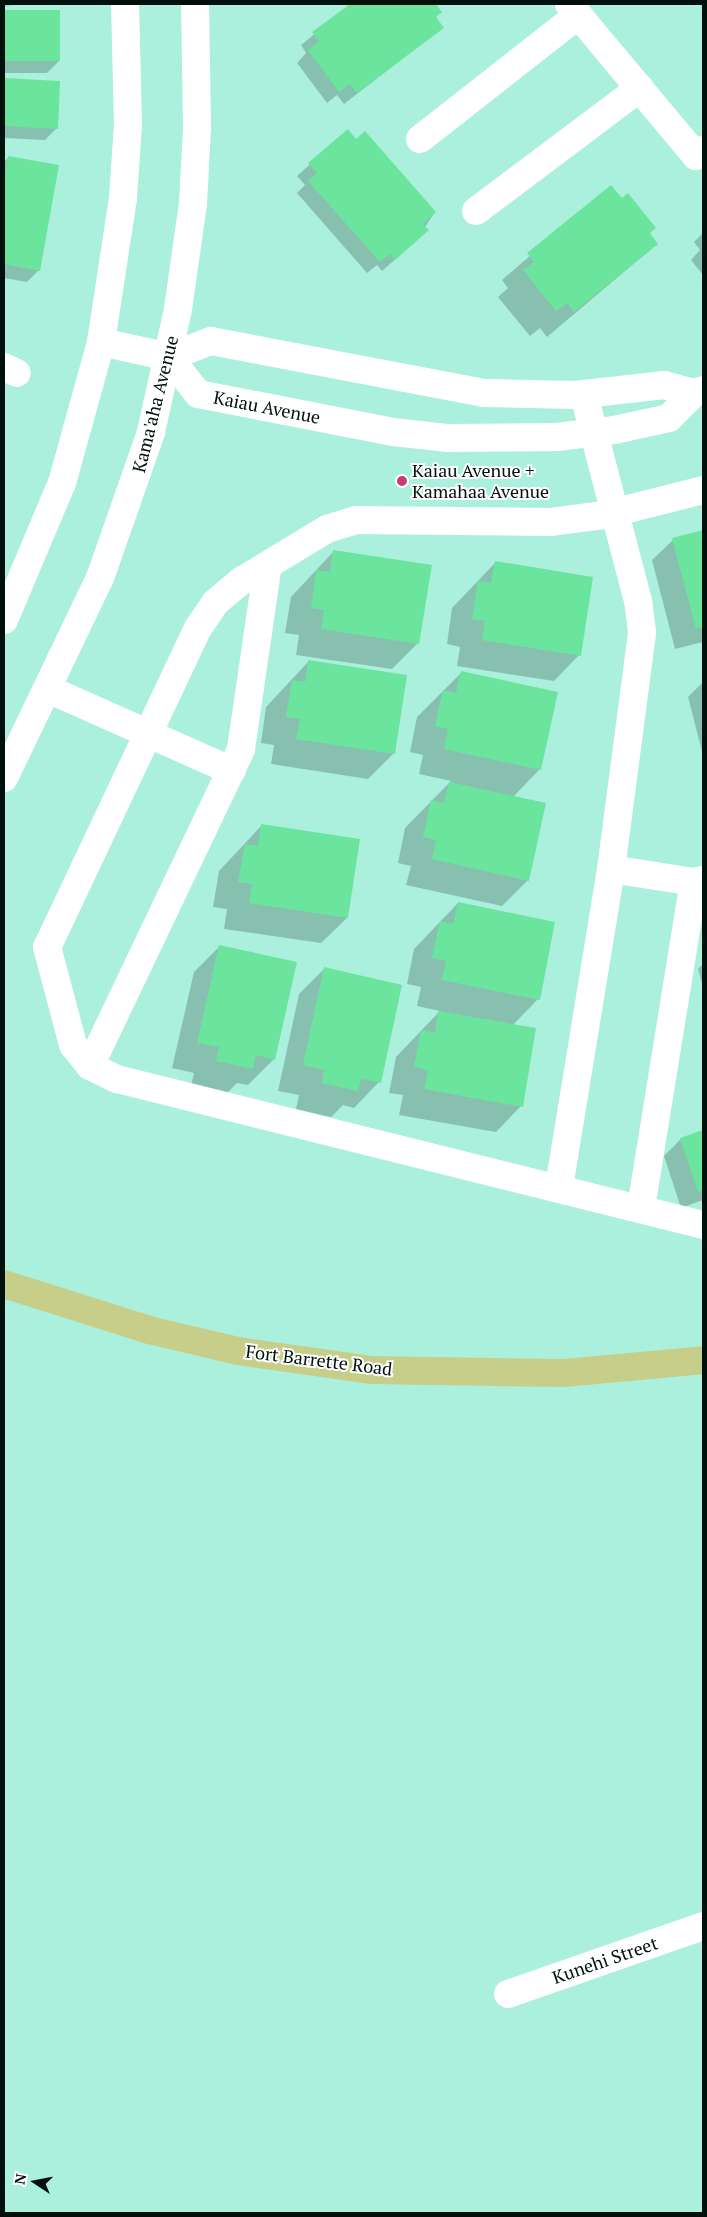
<!DOCTYPE html>
<html>
<head>
<meta charset="utf-8">
<style>
  body { margin:0 }
  #map { position:relative; width:707px; height:2217px; overflow:hidden; background:#abf0dd; font-family:"PT Serif",serif }
  div>[style] { position:absolute }
  .shadow>* { inset:0; background:#0003 }
  .building>* { inset:0; background:#6be59e }
  .minor>* { height:28px; margin:-14px; padding:0 14px; transform-origin:14px; border-radius:14px; background:#fff }
  .major>* { height:28px; margin:-14px; padding:0 14px; transform-origin:14px; border-radius:14px; background:#c6ce89 }
  .dots>* { width:14px; height:14px; translate:-50% -50%; box-sizing:border-box; border:2px solid #fff; border-radius:50% }
  span { translate:-50% -50%; white-space:nowrap; text-align:center; line-height:1.15; -webkit-text-stroke:4px #fff; paint-order:stroke }
  .street-label { font-size:18px; color:#00100a }
  .poi-label { font-size:18px; color:#00100a }
  .left { translate:0 -50%; text-align:left }
  .frame { position:absolute; inset:0; border:5px solid #00100a; pointer-events:none }
  .north { position:absolute; left:10px; top:2157px; width:50px; height:50px; -webkit-text-stroke:4px #fff; paint-order:stroke; rotate:281deg; font-size:14px; font-weight:700; line-height:20px; text-align:center; color:#00100a }
  .north::after { content:''; display:block; margin:auto; width:18px; height:22px; background:#00100a; clip-path:polygon(50% 0,100% 100%,50% 72%,0 100%) }
</style>
</head>
<body>
<div id="map">
  <div class="shadow">
    <div style="clip-path:polygon(4px 4px,21px 4px,4px 6px)"></div>
    <div style="clip-path:polygon(352px 4px,434px 4px,440px 12px,435px 18px,442px 28px,344px 104px,337px 95px,327px 103px,297px 63px,306px 53px,301px 45px)"></div>
    <div style="clip-path:polygon(4px 11px,59px 12px,59px 61px,47px 73px,4px 73px)"></div>
    <div style="clip-path:polygon(4px 79px,59px 82px,57px 128px,45px 140px,4px 138px)"></div>
    <div style="clip-path:polygon(347px 131px,435px 212px,415px 242px,382px 271px,377px 265px,367px 273px,297px 193px,305px 185px,297px 176px)"></div>
    <div style="clip-path:polygon(9px 157px,39px 270px,27px 282px,4px 278px,4px 162px)"></div>
    <div style="clip-path:polygon(611px 186px,657px 244px,547px 337px,540px 328px,530px 336px,498px 297px,508px 288px,502px 280px)"></div>
    <div style="clip-path:polygon(703px 233px,703px 275px,691px 260px,700px 250px,694px 242px)"></div>
    <div style="clip-path:polygon(703px 531px,703px 642px,675px 649px,652px 560px,673px 540px)"></div>
    <div style="clip-path:polygon(334px 551px,418px 643px,392px 669px,296px 655px,299px 635px,285px 633px,291px 597px)"></div>
    <div style="clip-path:polygon(495px 563px,579px 655px,554px 681px,457px 666px,460px 647px,447px 644px,452px 608px)"></div>
    <div style="clip-path:polygon(309px 661px,394px 753px,368px 779px,271px 764px,274px 745px,261px 743px,266px 707px)"></div>
    <div style="clip-path:polygon(462px 672px,540px 769px,513px 797px,528px 880px,502px 906px,406px 885px,411px 866px,398px 863px,405px 828px,451px 781px,419px 774px,423px 755px,410px 752px,417px 717px)"></div>
    <div style="clip-path:polygon(703px 682px,703px 755px,688px 697px)"></div>
    <div style="clip-path:polygon(262px 825px,347px 918px,321px 943px,224px 929px,227px 909px,213px 907px,219px 871px)"></div>
    <div style="clip-path:polygon(458px 903px,538px 999px,513px 1025px,521px 1106px,496px 1132px,399px 1115px,403px 1095px,389px 1093px,396px 1057px,440px 1011px,417px 1006px,421px 987px,407px 984px,414px 949px)"></div>
    <div style="clip-path:polygon(220px 946px,274px 1059px,248px 1085px,237px 1083px,226px 1094px,191px 1086px,194px 1073px,172px 1068px,194px 972px)"></div>
    <div style="clip-path:polygon(703px 964px,703px 987px,698px 969px)"></div>
    <div style="clip-path:polygon(325px 968px,379px 1082px,354px 1108px,343px 1105px,331px 1117px,296px 1109px,299px 1095px,278px 1091px,299px 994px)"></div>
    <div style="clip-path:polygon(703px 1131px,703px 1200px,681px 1208px,664px 1156px,681px 1139px)"></div>
  </div>
  <div class="building">
    <div style="clip-path:polygon(350px 4px,436px 4px,442px 12px,436px 17px,444px 28px,357px 93px,350px 84px,339px 92px,308px 50px,319px 42px,312px 32px)"></div>
    <div style="clip-path:polygon(4px 10px,60px 10px,60px 61px,4px 61px)"></div>
    <div style="clip-path:polygon(4px 78px,60px 81px,58px 129px,4px 126px)"></div>
    <div style="clip-path:polygon(348px 129px,356px 139px,365px 131px,436px 212px,423px 224px,429px 230px,395px 260px,390px 254px,380px 262px,308px 181px,317px 173px,308px 163px)"></div>
    <div style="clip-path:polygon(8px 156px,59px 165px,40px 271px,4px 264px,4px 183px)"></div>
    <div style="clip-path:polygon(611px 185px,622px 198px,628px 193px,656px 228px,650px 233px,658px 244px,574px 312px,567px 303px,556px 311px,523px 270px,534px 262px,527px 253px)"></div>
    <div style="clip-path:polygon(703px 530px,703px 627px,696px 629px,672px 538px)"></div>
    <div style="clip-path:polygon(333px 550px,432px 565px,419px 644px,321px 629px,324px 610px,311px 608px,316px 570px,330px 572px)"></div>
    <div style="clip-path:polygon(495px 561px,593px 577px,581px 656px,482px 640px,485px 621px,472px 619px,478px 581px,491px 583px)"></div>
    <div style="clip-path:polygon(308px 660px,407px 675px,395px 754px,296px 739px,300px 719px,286px 717px,292px 680px,305px 682px)"></div>
    <div style="clip-path:polygon(461px 671px,558px 692px,541px 770px,444px 749px,448px 729px,435px 726px,443px 690px,456px 693px)"></div>
    <div style="clip-path:polygon(449px 782px,546px 803px,529px 881px,432px 859px,436px 840px,423px 837px,431px 800px,444px 803px)"></div>
    <div style="clip-path:polygon(261px 824px,360px 839px,348px 918px,249px 903px,252px 884px,238px 882px,245px 844px,258px 846px)"></div>
    <div style="clip-path:polygon(458px 902px,555px 922px,540px 1000px,442px 980px,446px 961px,432px 958px,440px 921px,453px 924px)"></div>
    <div style="clip-path:polygon(219px 945px,297px 962px,275px 1060px,256px 1055px,253px 1069px,216px 1061px,219px 1047px,197px 1043px)"></div>
    <div style="clip-path:polygon(324px 967px,402px 985px,381px 1083px,361px 1078px,358px 1091px,322px 1083px,324px 1070px,303px 1065px)"></div>
    <div style="clip-path:polygon(438px 1011px,536px 1028px,523px 1107px,424px 1089px,428px 1070px,414px 1067px,421px 1030px,435px 1033px)"></div>
    <div style="clip-path:polygon(703px 1130px,703px 1190px,698px 1192px,680px 1138px)"></div>
  </div>
  <div class="minor">
    <div style="left:569px;top:4px;width:198px;rotate:50.1deg"></div>
    <div style="left:696px;top:156px;width:9px;rotate:-41deg"></div>
    <div style="left:420px;top:139px;width:201px;rotate:-38.1deg"></div>
    <div style="left:476px;top:211px;width:205px;rotate:-36.9deg"></div>
    <div style="left:101px;top:342px;width:70px;rotate:12.4deg"></div>
    <div style="left:169px;top:357px;width:47px;rotate:51.9deg"></div>
    <div style="left:198px;top:394px;width:199px;rotate:11deg"></div>
    <div style="left:393px;top:432px;width:54px;rotate:6.3deg"></div>
    <div style="left:447px;top:438px;width:110px;rotate:-0.5deg"></div>
    <div style="left:557px;top:437px;width:57px;rotate:-7deg"></div>
    <div style="left:614px;top:430px;width:56px;rotate:-12.3deg"></div>
    <div style="left:669px;top:418px;width:35px;rotate:-45deg"></div>
    <div style="left:694px;top:393px;width:9px;rotate:-18deg"></div>
    <div style="left:169px;top:357px;width:45px;rotate:-20.9deg"></div>
    <div style="left:211px;top:341px;width:278px;rotate:10.8deg"></div>
    <div style="left:484px;top:393px;width:91px;rotate:1.3deg"></div>
    <div style="left:575px;top:395px;width:90px;rotate:-6.4deg"></div>
    <div style="left:664px;top:385px;width:31px;rotate:15deg"></div>
    <div style="left:4px;top:367px;width:14px;rotate:25deg"></div>
    <div style="left:703px;top:490px;width:102px;rotate:165.8deg"></div>
    <div style="left:604px;top:515px;width:53px;rotate:172.5deg"></div>
    <div style="left:551px;top:522px;width:195px;rotate:-179.4deg"></div>
    <div style="left:356px;top:520px;width:30px;rotate:163deg"></div>
    <div style="left:327px;top:529px;width:100px;rotate:148.8deg"></div>
    <div style="left:241px;top:581px;width:34px;rotate:140deg"></div>
    <div style="left:215px;top:603px;width:30px;rotate:124deg"></div>
    <div style="left:198px;top:628px;width:353px;rotate:115.3deg"></div>
    <div style="left:47px;top:947px;width:101px;rotate:75.1deg"></div>
    <div style="left:73px;top:1045px;width:27px;rotate:51deg"></div>
    <div style="left:90px;top:1066px;width:30px;rotate:26deg"></div>
    <div style="left:117px;top:1079px;width:604px;rotate:13.99deg"></div>
    <div style="left:4px;top:620px;width:149px;rotate:-67.1deg"></div>
    <div style="left:62px;top:483px;width:146px;rotate:-74.5deg"></div>
    <div style="left:101px;top:342px;width:146px;rotate:-81.3deg"></div>
    <div style="left:123px;top:198px;width:73px;rotate:-86.1deg"></div>
    <div style="left:128px;top:125px;width:121px;rotate:-91.4deg"></div>
    <div style="left:48px;top:689px;width:201px;rotate:24deg"></div>
    <div style="left:4px;top:778px;width:222px;rotate:-64.4deg"></div>
    <div style="left:100px;top:578px;width:155px;rotate:-70.7deg"></div>
    <div style="left:151px;top:432px;width:126px;rotate:-77.6deg"></div>
    <div style="left:178px;top:309px;width:106px;rotate:-81.9deg"></div>
    <div style="left:193px;top:204px;width:77px;rotate:-87deg"></div>
    <div style="left:197px;top:127px;width:123px;rotate:-90.9deg"></div>
    <div style="left:611px;top:869px;width:84px;rotate:8.9deg"></div>
    <div style="left:90px;top:1066px;width:351px;rotate:-64.5deg"></div>
    <div style="left:241px;top:749px;width:186px;rotate:-81.7deg"></div>
    <div style="left:559px;top:1187px;width:322px;rotate:-80.7deg"></div>
    <div style="left:611px;top:869px;width:239px;rotate:-82.5deg"></div>
    <div style="left:642px;top:632px;width:31px;rotate:-97deg"></div>
    <div style="left:638px;top:601px;width:213px;rotate:-104.7deg"></div>
    <div style="left:641px;top:1208px;width:330px;rotate:-80.8deg"></div>
    <div style="left:694px;top:882px;width:9px;rotate:-13deg"></div>
    <div style="left:508px;top:1994px;width:207px;rotate:-19.2deg"></div>
  </div>
  <div class="major">
    <div style="left:4px;top:1284px;width:152px;rotate:17.6deg"></div>
    <div style="left:149px;top:1330px;width:91px;rotate:13.3deg"></div>
    <div style="left:238px;top:1351px;width:134px;rotate:8.1deg"></div>
    <div style="left:371px;top:1370px;width:193px;rotate:0.9deg"></div>
    <div style="left:564px;top:1373px;width:140px;rotate:-5.3deg"></div>
  </div>
  <div class="dots">
    <div style="left:402px;top:481px;background:#c33c7b"></div>
  </div>
  <div class="street-label">
    <span style="left:155px;top:404px;rotate:-76deg">Kama'aha Avenue</span>
    <span style="left:267px;top:407px;rotate:11deg">Kaiau Avenue</span>
    <span style="left:319px;top:1360px;rotate:7deg">Fort Barrette Road</span>
    <span style="left:605px;top:1960px;rotate:-19deg">Kunehi Street</span>
  </div>
  <div class="poi-label">
    <span class="left" style="left:412px;top:481px">Kaiau Avenue +<br>Kamahaa Avenue</span>
  </div>
  <div class="frame"></div>
  <div class="north">N</div>
</div>
</body>
</html>
